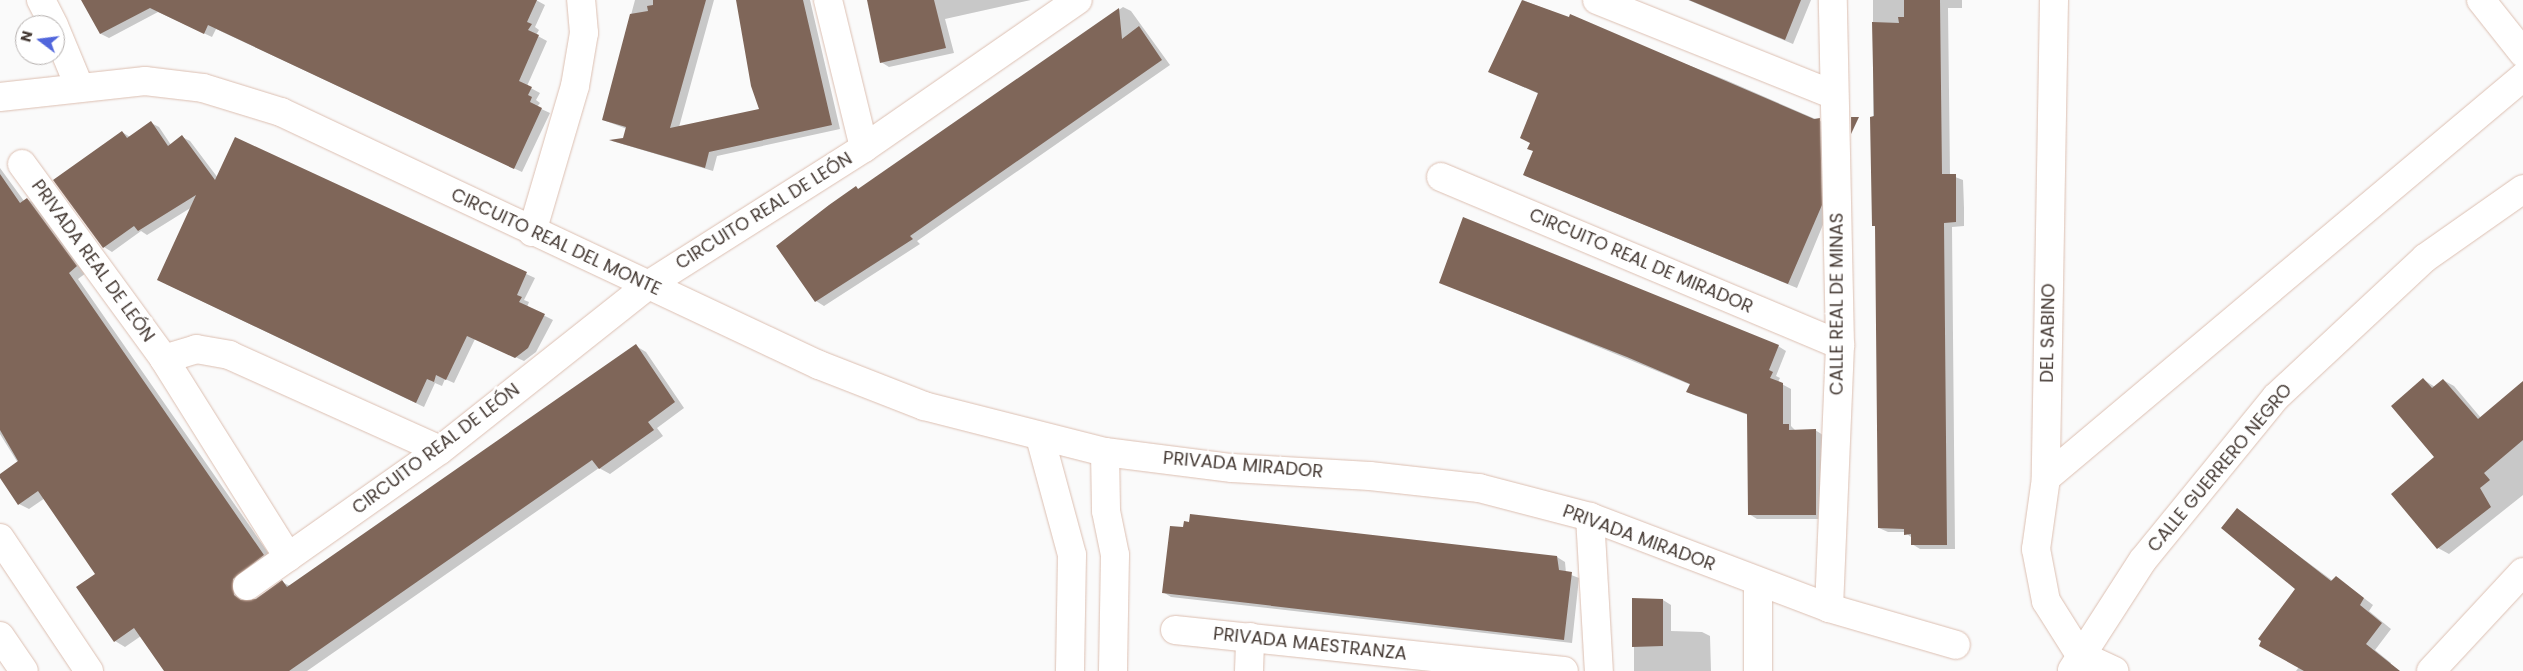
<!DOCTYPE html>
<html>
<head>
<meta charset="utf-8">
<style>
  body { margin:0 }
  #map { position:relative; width:2523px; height:671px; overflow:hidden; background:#fafafa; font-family:Poppins,sans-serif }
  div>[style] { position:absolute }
  .shadow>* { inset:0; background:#0003 }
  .building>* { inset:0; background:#7f6659 }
  .roads { filter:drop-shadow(0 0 1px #dcbfb1) drop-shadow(0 0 1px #dcbfb1) }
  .minor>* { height:28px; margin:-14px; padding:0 14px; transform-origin:14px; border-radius:14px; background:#fff }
  .tertiary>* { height:28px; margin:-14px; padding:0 14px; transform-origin:14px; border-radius:14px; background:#fff }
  span { translate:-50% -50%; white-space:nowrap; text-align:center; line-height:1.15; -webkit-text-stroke:5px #fff; paint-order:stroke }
  .street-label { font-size:18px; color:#453a34 }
  .north { position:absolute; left:15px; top:15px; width:50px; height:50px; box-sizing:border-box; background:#fff; border:1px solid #b5b0ae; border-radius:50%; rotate:285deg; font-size:14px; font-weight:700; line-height:20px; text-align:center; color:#453a34 }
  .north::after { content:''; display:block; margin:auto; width:18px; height:22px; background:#5166dc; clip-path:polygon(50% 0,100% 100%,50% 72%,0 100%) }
</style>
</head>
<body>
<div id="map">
  <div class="shadow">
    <div style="clip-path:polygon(83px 0,536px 0,545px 5px,535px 27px,539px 30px,536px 35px,547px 41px,527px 86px,540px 93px,536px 100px,540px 103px,537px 107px,550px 113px,522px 172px,216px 29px,212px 37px,158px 12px,109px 38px,101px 34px)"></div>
    <div style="clip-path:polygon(635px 0,714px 0,679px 127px,761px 110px,738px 0,810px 0,840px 129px,717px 156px,713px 171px,612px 141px,624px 139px,627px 129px,603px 120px)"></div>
    <div style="clip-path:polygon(869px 0,1031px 0,945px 19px,954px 53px,889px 67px,881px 62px)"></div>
    <div style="clip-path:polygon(1523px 0,1726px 80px,1827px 124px,1829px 210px,1797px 288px,1524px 175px,1534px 151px,1531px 143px,1539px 94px,1490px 72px)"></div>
    <div style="clip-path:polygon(1688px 0,1811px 0,1793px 44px)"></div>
    <div style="clip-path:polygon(1873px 0,1962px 0,1962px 8px,1948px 8px,1950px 175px,1963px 180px,1964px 208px,1964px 226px,1952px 227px,1955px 549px,1920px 549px,1912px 544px,1912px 538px,1905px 532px,1888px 532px,1879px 528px,1876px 227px,1873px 225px)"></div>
    <div style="clip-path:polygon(1123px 7px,1131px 11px,1170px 65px,917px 241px,920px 244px,824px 306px,816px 301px,856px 188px,860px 190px)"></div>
    <div style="clip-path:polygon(151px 123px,159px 127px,171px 145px,182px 137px,190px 141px,218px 178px,236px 139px,535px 278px,524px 300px,529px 302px,527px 307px,553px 320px,536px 352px,524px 361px,475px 339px,454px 383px,445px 379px,442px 386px,435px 383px,424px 407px,166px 284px,192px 207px,147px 235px,141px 231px,112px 252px,104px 247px,122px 132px,130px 137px)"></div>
    <div style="clip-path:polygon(0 168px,24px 201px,27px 199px,37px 205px,86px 273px,78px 279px,274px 561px,242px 586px,244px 601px,248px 603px,282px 582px,290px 586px,636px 346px,646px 352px,684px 408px,657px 428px,663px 436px,610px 474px,599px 468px,307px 671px,166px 671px,141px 636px,125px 647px,115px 641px,97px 574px,45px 498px,29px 509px,19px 504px,18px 463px,0 434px)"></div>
    <div style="clip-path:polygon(1440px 282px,1778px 346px,1786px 351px,1776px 376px,1780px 378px,1778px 382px,1791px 389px,1791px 426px,1796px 431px,1815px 430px,1823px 435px,1824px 519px,1757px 519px,1749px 514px,1748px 415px,1696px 396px,1688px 392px,1691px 385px)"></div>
    <div style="clip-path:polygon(2424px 380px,2435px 387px,2443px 380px,2454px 386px,2481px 418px,2523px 386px,2523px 495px,2449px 554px,2438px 548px,2436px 457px)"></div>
    <div style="clip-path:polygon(2237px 510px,2333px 581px,2336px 577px,2373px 605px,2369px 611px,2391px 629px,2375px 650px,2391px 663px,2386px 671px,2296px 671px,2299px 667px,2296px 589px)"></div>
    <div style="clip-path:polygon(1184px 529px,1557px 557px,1565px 562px,1566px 573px,1579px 578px,1572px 643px,1171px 597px,1163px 592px)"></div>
    <div style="clip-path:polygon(1634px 599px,1663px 600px,1671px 605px,1671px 631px,1702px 632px,1710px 636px,1711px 671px,1634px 671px)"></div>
  </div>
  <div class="building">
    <div style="clip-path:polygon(81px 0,537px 0,527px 22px,532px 24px,528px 30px,539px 35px,519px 81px,532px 87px,528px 95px,532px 97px,530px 102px,542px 108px,514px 169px,208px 25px,204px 34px,150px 8px,100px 34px)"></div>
    <div style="clip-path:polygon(653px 0,706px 0,670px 128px,759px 109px,751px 86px,736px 0,803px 0,832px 125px,709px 152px,705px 168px,609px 140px,623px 138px,626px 127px,602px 120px,630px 14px,648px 11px,647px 6px,653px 5px)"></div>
    <div style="clip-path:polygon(867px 0,934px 0,946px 48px,880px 63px)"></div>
    <div style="clip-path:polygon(1522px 0,1569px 17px,1570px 14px,1814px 119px,1820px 118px,1822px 205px,1788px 284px,1523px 175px,1533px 151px,1527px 149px,1530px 143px,1520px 138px,1538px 93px,1488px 72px)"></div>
    <div style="clip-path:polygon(1689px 0,1801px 0,1785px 40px)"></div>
    <div style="clip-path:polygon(1904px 0,1940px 0,1942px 174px,1956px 174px,1956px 222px,1944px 223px,1947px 545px,1911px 545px,1911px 534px,1904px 535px,1904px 529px,1878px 528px,1875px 226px,1872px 226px,1870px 117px,1874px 116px,1872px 22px,1899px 23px,1898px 17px,1904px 17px)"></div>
    <div style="clip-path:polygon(1119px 8px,1122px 39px,1139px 26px,1162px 60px,910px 236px,913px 239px,815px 302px,776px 246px,829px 205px,856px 186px,858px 189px)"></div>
    <div style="clip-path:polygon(1851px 117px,1859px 117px,1851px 134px)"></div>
    <div style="clip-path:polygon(151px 121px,168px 146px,182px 135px,215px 180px,235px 137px,527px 272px,517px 295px,522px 297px,519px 302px,545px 314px,528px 348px,515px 358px,467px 336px,446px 380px,436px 375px,434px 382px,427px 379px,416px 403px,157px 280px,196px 195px,138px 231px,134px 226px,103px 248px,53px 180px,122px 131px,127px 138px)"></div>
    <div style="clip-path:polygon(0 174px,20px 203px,27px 198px,77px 266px,69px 273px,264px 555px,233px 579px,234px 595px,241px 600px,256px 599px,282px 580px,287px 587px,636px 344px,675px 402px,648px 422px,654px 430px,599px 469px,592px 460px,289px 671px,164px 671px,134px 628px,114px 642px,76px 587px,95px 574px,38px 491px,18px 505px,0 478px,0 474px,18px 461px,0 430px)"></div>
    <div style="clip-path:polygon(1463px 217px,1779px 345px,1769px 370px,1773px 372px,1770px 378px,1783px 383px,1783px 424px,1789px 424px,1789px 430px,1816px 429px,1816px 515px,1748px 515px,1747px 414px,1686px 392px,1690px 384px,1627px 357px,1439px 283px)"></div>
    <div style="clip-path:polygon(2423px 378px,2432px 388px,2443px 379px,2478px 419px,2523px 381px,2523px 440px,2484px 473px,2490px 480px,2480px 488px,2491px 507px,2437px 549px,2391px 494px,2434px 457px,2391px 406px)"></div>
    <div style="clip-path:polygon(2237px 508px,2331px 581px,2336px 576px,2364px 598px,2360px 605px,2382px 623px,2366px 644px,2400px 671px,2304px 671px,2259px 646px,2261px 641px,2258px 639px,2295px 589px,2221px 528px)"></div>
    <div style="clip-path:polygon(1190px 514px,1557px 556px,1559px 570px,1572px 572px,1564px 640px,1162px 593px,1170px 526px,1183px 527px,1184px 521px,1189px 522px)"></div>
    <div style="clip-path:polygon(1632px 598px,1663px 599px,1663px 646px,1632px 647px)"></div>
  </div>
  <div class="roads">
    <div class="minor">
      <div style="left:41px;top:0;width:28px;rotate:63deg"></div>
      <div style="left:828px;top:0;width:152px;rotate:76.3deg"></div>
      <div style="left:1597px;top:0;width:255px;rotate:21.8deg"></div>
      <div style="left:2054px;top:0;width:478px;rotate:91deg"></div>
      <div style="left:2046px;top:478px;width:72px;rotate:98deg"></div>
      <div style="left:2036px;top:549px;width:53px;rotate:79.1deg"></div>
      <div style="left:2046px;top:601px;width:64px;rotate:57.8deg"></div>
      <div style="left:2481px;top:0;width:68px;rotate:51.6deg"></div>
      <div style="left:55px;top:28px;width:63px;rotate:67.5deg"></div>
      <div style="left:22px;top:164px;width:241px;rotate:53.9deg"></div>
      <div style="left:164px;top:359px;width:234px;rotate:57.9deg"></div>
      <div style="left:1441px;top:177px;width:433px;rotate:22.8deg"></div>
      <div style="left:532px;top:232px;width:152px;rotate:-73.6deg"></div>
      <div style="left:575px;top:86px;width:54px;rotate:-80.4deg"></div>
      <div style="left:584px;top:33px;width:33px;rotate:-95deg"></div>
      <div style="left:164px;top:359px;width:34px;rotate:-17deg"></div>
      <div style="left:196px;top:349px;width:34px;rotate:10deg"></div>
      <div style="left:229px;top:355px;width:231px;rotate:24.2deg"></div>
      <div style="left:2046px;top:478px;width:623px;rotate:-40.05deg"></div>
      <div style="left:1590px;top:517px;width:154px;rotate:86.7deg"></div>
      <div style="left:247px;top:586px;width:236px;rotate:-35.2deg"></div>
      <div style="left:440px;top:450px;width:265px;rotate:-38.4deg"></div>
      <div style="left:648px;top:285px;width:256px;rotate:-32.4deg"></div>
      <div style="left:864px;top:148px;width:260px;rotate:-34.7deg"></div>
      <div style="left:1829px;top:608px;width:263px;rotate:-87.6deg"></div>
      <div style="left:1840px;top:345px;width:345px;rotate:-91.2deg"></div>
      <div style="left:1175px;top:630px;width:391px;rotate:6deg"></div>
      <div style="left:2080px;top:655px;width:38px;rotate:25deg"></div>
      <div style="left:2072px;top:670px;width:131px;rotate:-57.2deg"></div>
      <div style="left:2143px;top:560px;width:210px;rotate:-50.8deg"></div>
      <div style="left:2276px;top:397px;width:204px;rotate:-43deg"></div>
      <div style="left:2425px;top:258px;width:120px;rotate:-35.1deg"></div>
      <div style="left:1249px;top:671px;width:34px;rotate:-88deg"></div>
      <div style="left:2431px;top:671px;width:135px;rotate:-47.1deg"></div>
    </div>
    <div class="tertiary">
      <div style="left:0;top:97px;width:146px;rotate:-6.3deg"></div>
      <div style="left:145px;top:81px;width:58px;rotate:6.9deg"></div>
      <div style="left:203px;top:88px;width:82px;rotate:17.1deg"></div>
      <div style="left:281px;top:112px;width:595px;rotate:25.19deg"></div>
      <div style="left:819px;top:365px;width:113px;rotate:21.3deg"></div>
      <div style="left:924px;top:406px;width:187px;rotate:14.3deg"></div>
      <div style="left:1105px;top:452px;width:128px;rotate:7.2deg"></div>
      <div style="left:1232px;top:468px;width:138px;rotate:3.3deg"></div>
      <div style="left:1370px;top:476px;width:110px;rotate:6.3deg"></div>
      <div style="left:1479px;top:488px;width:115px;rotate:14.6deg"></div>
      <div style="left:1590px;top:517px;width:256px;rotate:20.8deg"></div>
      <div style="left:1829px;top:608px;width:132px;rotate:16.2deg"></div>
      <div style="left:1040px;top:437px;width:122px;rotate:74.8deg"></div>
      <div style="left:1072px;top:555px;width:116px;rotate:91deg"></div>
      <div style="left:1105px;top:452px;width:59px;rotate:89deg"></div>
      <div style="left:1106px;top:511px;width:45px;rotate:78.4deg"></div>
      <div style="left:1115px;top:555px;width:116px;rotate:91deg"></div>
      <div style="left:0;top:538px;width:160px;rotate:56.2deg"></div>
      <div style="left:1758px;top:583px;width:88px;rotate:90deg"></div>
      <div style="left:0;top:636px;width:42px;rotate:55.6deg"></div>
    </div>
  </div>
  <div class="street-label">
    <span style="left:764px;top:211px;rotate:-32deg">CIRCUITO REAL DE LEÓN</span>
    <span style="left:556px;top:242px;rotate:25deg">CIRCUITO REAL DEL MONTE</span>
    <span style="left:93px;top:261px;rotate:54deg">PRIVADA REAL DE LEÓN</span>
    <span style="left:1641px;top:261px;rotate:23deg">CIRCUITO REAL DE MIRADOR</span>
    <span style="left:1837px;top:304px;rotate:-90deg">CALLE REAL DE MINAS</span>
    <span style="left:2048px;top:333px;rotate:-89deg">DEL SABINO</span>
    <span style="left:436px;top:449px;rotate:-37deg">CIRCUITO REAL DE LEÓN</span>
    <span style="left:1243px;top:465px;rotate:5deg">PRIVADA MIRADOR</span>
    <span style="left:2220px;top:468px;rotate:-50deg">CALLE GUERRERO NEGRO</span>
    <span style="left:1639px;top:538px;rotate:20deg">PRIVADA MIRADOR</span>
    <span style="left:1310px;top:644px;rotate:6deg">PRIVADA MAESTRANZA</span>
  </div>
  <div class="north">N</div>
</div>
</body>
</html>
